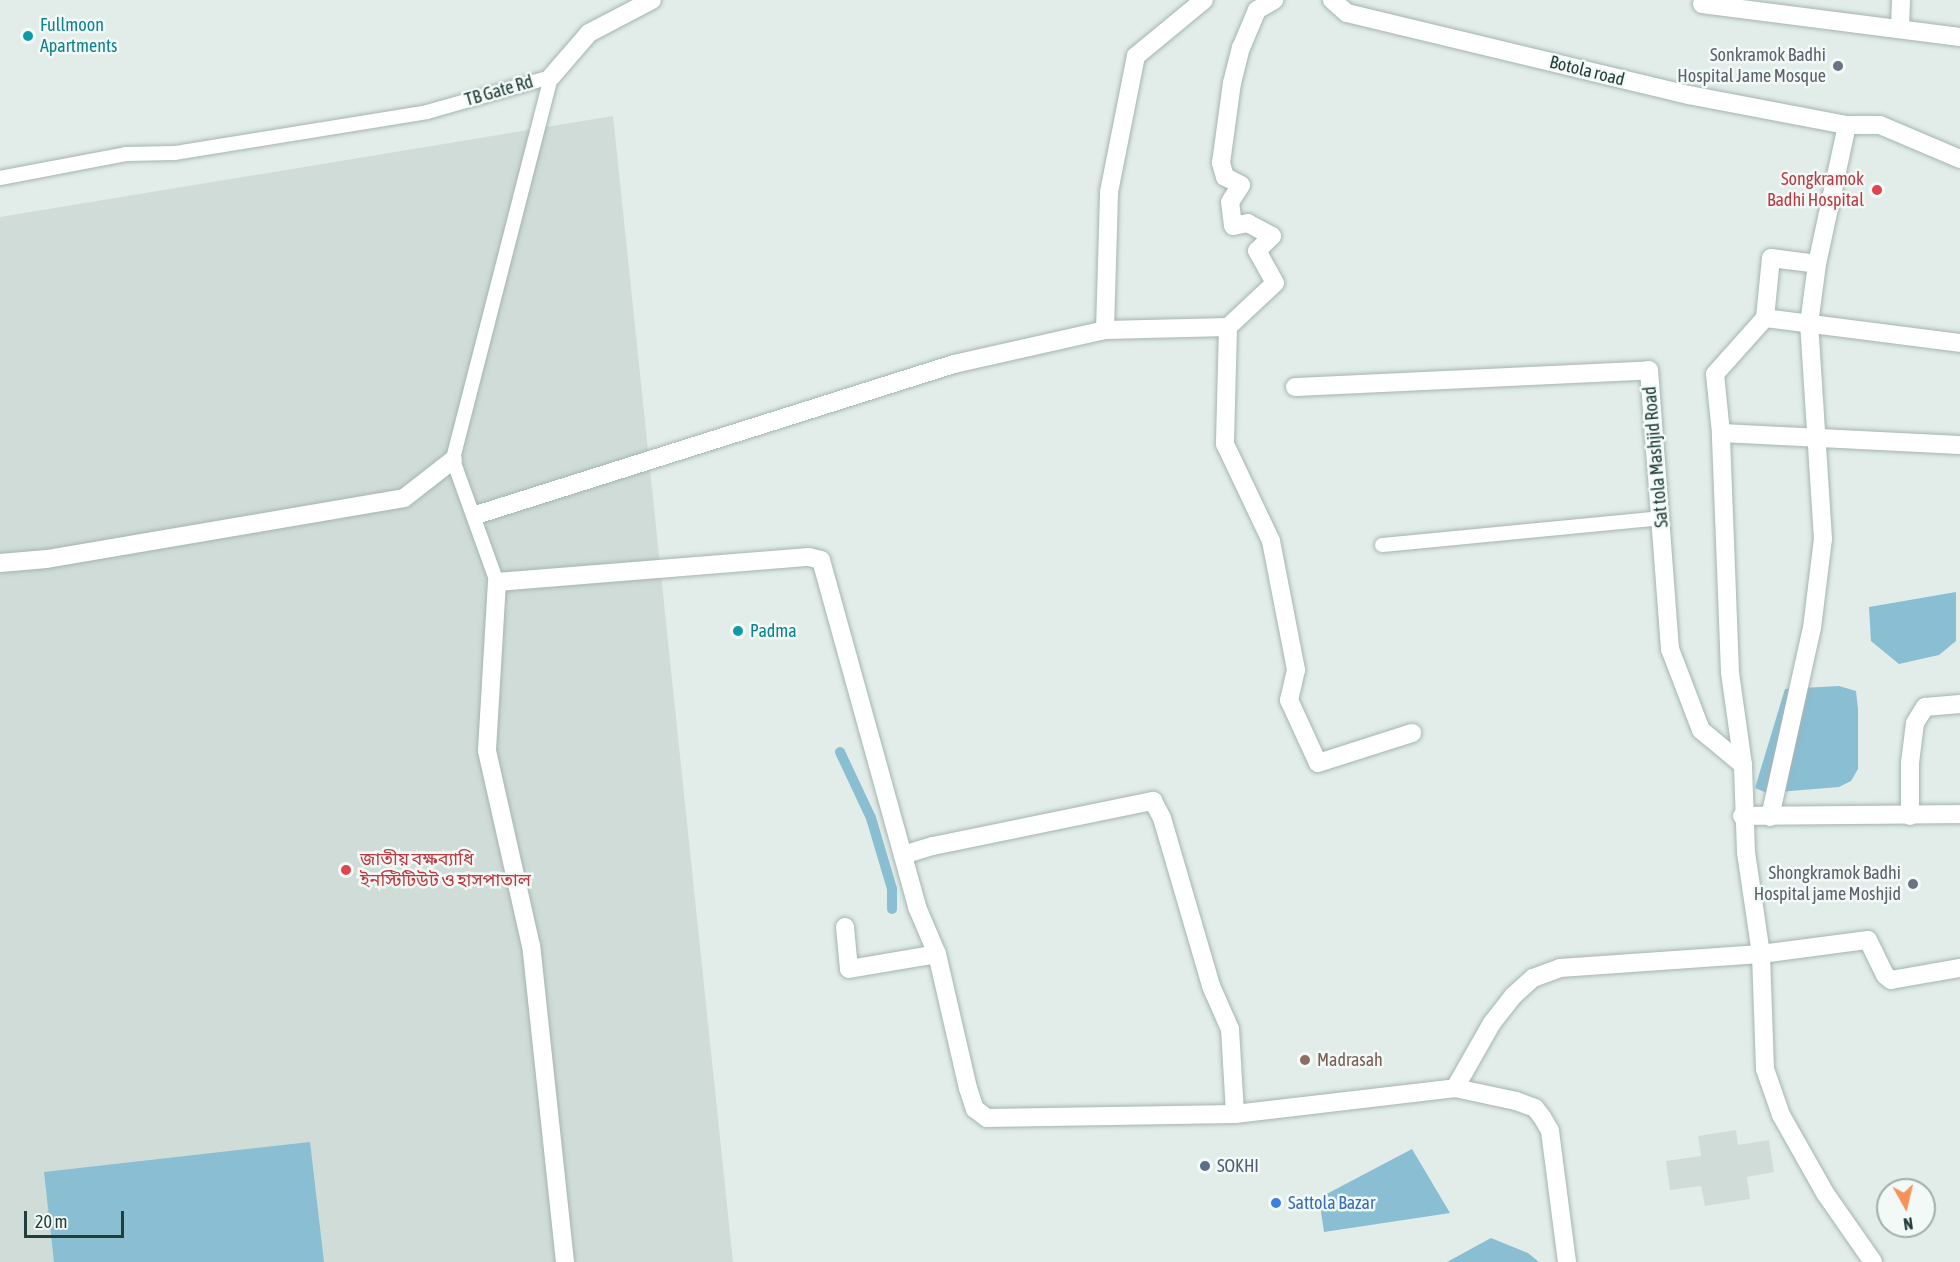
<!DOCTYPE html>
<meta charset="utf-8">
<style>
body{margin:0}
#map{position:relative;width:1960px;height:1262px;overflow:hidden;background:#e2ede9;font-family:"Asap Condensed","Noto Sans Bengali",sans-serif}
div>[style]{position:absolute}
.built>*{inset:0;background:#d0dcd8}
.water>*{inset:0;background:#89bed3}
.stream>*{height:10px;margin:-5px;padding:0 5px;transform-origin:5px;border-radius:5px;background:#89bed3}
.roads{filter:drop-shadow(0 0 2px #a4b5b1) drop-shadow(0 0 2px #a4b5b1)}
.service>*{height:14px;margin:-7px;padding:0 7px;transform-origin:7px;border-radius:7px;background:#fff}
.minor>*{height:18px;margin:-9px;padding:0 9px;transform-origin:9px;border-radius:9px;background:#fff}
.dots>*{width:16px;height:16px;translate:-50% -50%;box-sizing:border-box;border:3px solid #f3f9f6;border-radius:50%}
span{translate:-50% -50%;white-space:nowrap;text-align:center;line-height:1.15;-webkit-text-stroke:5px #f3f9f6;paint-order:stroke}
.culture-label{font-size:18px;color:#0d838f}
.left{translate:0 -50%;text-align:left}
.worship-label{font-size:18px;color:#5b616d}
.right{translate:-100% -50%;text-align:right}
.street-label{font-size:18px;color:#213e3a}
.health-label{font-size:18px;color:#be3a42}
.education-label{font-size:18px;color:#785e54}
.service-label{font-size:18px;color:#4e5e75}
.shop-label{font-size:18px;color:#366cbe}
.north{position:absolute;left:1876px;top:1178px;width:60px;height:60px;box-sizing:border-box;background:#f3f9f6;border:2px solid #9faeab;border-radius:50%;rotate:172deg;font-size:16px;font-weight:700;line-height:24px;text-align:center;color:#213e3a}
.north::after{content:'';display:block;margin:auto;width:21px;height:27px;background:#f59257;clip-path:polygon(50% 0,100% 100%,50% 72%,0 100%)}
.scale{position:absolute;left:24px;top:1211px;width:100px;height:27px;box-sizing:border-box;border:3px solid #213e3a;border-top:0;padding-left:8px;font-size:18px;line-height:21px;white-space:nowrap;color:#213e3a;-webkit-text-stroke:4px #f3f9f6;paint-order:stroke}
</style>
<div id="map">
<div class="built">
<i style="clip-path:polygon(613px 116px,733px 1262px,0 1262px,0 217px)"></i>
<i style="clip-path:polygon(1736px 1130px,1738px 1145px,1769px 1140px,1774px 1172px,1747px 1177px,1750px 1199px,1705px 1206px,1701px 1186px,1670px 1190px,1666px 1161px,1701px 1156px,1698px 1136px)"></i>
</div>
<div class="water">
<i style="clip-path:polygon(1956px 592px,1956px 641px,1939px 655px,1899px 664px,1871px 641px,1869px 607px)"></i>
<i style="clip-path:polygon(1839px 686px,1856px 691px,1858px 709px,1858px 769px,1851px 781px,1839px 787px,1767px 793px,1755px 788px,1785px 689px)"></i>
<i style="clip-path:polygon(310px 1142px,324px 1262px,54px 1262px,44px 1172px)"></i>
<i style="clip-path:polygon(1412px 1149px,1450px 1213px,1324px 1232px,1319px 1198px)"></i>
<i style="clip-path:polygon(1491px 1238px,1528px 1253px,1539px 1262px,1447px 1262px)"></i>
</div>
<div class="stream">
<i style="left:840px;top:752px;width:73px;rotate:64.8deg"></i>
<i style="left:871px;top:818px;width:74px;rotate:73.5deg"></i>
<i style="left:892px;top:889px;width:20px;rotate:90deg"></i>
</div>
<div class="roads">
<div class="service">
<i style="left:0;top:178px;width:128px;rotate:-10.8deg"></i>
<i style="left:126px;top:154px;width:49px;rotate:-1.2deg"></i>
<i style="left:175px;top:153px;width:255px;rotate:-9.2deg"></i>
<i style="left:427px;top:112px;width:129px;rotate:-15.8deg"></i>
<i style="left:551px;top:77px;width:395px;rotate:104.4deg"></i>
<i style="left:453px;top:460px;width:130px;rotate:70.2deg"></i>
<i style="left:1382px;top:545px;width:280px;rotate:-5.5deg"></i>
</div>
<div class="minor">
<i style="left:1332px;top:0;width:20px;rotate:41deg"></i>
<i style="left:1347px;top:13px;width:352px;rotate:13.5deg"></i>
<i style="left:1689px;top:95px;width:161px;rotate:10.8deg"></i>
<i style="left:1702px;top:4px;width:260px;rotate:7.3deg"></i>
<i style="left:1900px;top:28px;width:28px;rotate:-88deg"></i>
<i style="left:551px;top:77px;width:58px;rotate:-49.2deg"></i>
<i style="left:589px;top:33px;width:71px;rotate:-27.6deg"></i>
<i style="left:1765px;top:318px;width:197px;rotate:7.3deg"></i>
<i style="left:1228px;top:327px;width:64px;rotate:-43.1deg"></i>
<i style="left:1275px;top:283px;width:37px;rotate:-119deg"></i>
<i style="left:1257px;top:251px;width:21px;rotate:-45deg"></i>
<i style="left:1272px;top:236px;width:27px;rotate:-152deg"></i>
<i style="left:1248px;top:223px;width:15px;rotate:169deg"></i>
<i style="left:1233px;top:226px;width:24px;rotate:-97deg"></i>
<i style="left:1230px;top:202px;width:20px;rotate:-57deg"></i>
<i style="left:1241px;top:185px;width:18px;rotate:-153deg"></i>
<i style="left:1225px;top:177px;width:15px;rotate:-106deg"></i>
<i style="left:1221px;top:163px;width:81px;rotate:-82.2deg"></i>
<i style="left:1232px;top:83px;width:36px;rotate:-76deg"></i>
<i style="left:1241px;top:48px;width:41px;rotate:-67.2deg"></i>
<i style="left:1257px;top:10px;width:20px;rotate:-30deg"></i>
<i style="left:1105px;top:330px;width:138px;rotate:-88.3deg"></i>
<i style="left:1109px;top:192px;width:139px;rotate:-78.8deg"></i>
<i style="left:1136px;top:56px;width:88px;rotate:-39.5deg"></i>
<i style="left:1295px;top:387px;width:354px;rotate:-2.7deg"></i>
<i style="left:1649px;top:370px;width:280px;rotate:85.7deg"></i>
<i style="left:1670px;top:649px;width:87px;rotate:69.1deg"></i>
<i style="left:1701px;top:730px;width:55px;rotate:39.8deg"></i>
<i style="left:1721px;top:433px;width:239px;rotate:2.9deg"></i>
<i style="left:476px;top:515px;width:501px;rotate:-17.53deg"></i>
<i style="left:954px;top:364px;width:155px;rotate:-12.7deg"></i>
<i style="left:1105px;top:330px;width:123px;rotate:-1.4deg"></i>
<i style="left:1228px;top:327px;width:117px;rotate:91.5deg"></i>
<i style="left:1225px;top:444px;width:107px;rotate:64.6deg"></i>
<i style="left:1271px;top:541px;width:131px;rotate:79deg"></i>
<i style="left:1296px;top:670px;width:31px;rotate:103deg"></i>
<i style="left:1289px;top:700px;width:69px;rotate:65.3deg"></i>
<i style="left:1318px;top:763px;width:99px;rotate:-17.7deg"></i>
<i style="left:0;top:563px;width:47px;rotate:-4.9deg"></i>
<i style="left:47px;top:559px;width:362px;rotate:-9.7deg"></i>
<i style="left:404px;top:498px;width:62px;rotate:-37.8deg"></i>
<i style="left:1742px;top:816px;width:218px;rotate:-0.5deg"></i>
<i style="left:1910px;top:816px;width:53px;rotate:-90deg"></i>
<i style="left:1910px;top:763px;width:40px;rotate:-82.9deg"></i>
<i style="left:1915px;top:723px;width:19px;rotate:-58deg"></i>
<i style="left:1925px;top:707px;width:35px;rotate:-5deg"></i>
<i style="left:1770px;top:817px;width:194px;rotate:-77.5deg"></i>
<i style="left:1812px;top:628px;width:90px;rotate:-83deg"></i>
<i style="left:1823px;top:539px;width:215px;rotate:-93.7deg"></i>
<i style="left:1809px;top:324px;width:61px;rotate:-82.4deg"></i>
<i style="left:903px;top:855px;width:31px;rotate:-17deg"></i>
<i style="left:933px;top:846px;width:225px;rotate:-11.6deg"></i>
<i style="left:1153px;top:801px;width:19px;rotate:62deg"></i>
<i style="left:1162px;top:818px;width:175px;rotate:73.7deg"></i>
<i style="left:1211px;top:986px;width:47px;rotate:66.2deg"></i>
<i style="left:1230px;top:1029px;width:85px;rotate:86.6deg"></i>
<i style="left:845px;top:927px;width:42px;rotate:84.6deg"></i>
<i style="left:849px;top:969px;width:89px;rotate:-9.7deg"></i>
<i style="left:1455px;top:1088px;width:62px;rotate:12deg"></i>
<i style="left:1516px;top:1101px;width:20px;rotate:20deg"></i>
<i style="left:1535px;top:1108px;width:11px;rotate:52deg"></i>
<i style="left:1542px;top:1117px;width:16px;rotate:60deg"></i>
<i style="left:1550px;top:1131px;width:132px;rotate:82.6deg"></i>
<i style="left:565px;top:1262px;width:318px;rotate:-96.1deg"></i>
<i style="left:531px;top:946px;width:201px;rotate:-102.7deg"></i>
<i style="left:487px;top:750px;width:168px;rotate:-86.6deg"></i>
<i style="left:497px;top:582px;width:313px;rotate:-4.6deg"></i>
<i style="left:809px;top:557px;width:12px;rotate:14deg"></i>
<i style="left:821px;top:560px;width:360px;rotate:74.5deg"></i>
<i style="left:917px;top:907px;width:51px;rotate:66.9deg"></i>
<i style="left:937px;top:954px;width:138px;rotate:77deg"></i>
<i style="left:968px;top:1088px;width:22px;rotate:72deg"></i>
<i style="left:975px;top:1109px;width:15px;rotate:37deg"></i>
<i style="left:987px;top:1118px;width:248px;rotate:-0.9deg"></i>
<i style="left:1235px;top:1114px;width:222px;rotate:-6.7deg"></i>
<i style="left:1455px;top:1088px;width:75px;rotate:-60.4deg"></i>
<i style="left:1492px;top:1023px;width:34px;rotate:-52deg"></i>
<i style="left:1513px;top:996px;width:27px;rotate:-42deg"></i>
<i style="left:1533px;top:978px;width:29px;rotate:-20deg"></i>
<i style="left:1560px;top:968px;width:201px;rotate:-4deg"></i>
<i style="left:1761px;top:954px;width:108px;rotate:-7.5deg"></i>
<i style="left:1868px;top:940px;width:39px;rotate:64deg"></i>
<i style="left:1885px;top:975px;width:8px;rotate:40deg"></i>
<i style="left:1891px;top:980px;width:70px;rotate:-9.9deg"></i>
<i style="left:1873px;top:1262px;width:84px;rotate:-124.8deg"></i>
<i style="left:1825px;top:1193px;width:90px;rotate:-119.4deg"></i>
<i style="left:1781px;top:1115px;width:49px;rotate:-109.2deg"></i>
<i style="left:1765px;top:1069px;width:115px;rotate:-92deg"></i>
<i style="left:1761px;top:954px;width:103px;rotate:-98.4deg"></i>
<i style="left:1746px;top:852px;width:87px;rotate:-92deg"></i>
<i style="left:1743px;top:765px;width:94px;rotate:-98deg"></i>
<i style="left:1730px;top:672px;width:239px;rotate:-92.2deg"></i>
<i style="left:1721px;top:433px;width:59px;rotate:-95.8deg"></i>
<i style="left:1715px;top:374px;width:75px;rotate:-48.2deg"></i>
<i style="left:1765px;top:318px;width:60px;rotate:-84.3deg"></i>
<i style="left:1771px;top:258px;width:46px;rotate:7.4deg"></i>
<i style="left:1817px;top:264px;width:142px;rotate:-77.8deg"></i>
<i style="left:1847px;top:125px;width:33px"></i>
<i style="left:1880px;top:125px;width:87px;rotate:23deg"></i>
</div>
</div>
<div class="dots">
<i style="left:28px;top:36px;background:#0f9aa8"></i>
<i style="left:1838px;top:66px;background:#6b7280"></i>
<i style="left:1877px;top:190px;background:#e0444e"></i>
<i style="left:738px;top:631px;background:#0f9aa8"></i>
<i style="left:346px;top:870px;background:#e0444e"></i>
<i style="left:1913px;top:884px;background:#6b7280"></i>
<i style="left:1305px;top:1060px;background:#8d6e63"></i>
<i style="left:1205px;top:1166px;background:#5c6f8a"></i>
<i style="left:1276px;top:1203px;background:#3f7fe0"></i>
</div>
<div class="culture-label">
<span class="left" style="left:40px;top:36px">Fullmoon<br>Apartments</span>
<span class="left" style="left:750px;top:631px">Padma</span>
</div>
<div class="worship-label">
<span class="right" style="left:1826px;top:66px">Sonkramok Badhi<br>Hospital Jame Mosque</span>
<span class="right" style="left:1901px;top:884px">Shongkramok Badhi<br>Hospital jame Moshjid</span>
</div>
<div class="street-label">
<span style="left:1587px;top:71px;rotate:14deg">Botola road</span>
<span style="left:499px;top:91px;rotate:-16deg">TB Gate Rd</span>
<span style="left:1656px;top:457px;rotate:-95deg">Sat tola Mashjid Road</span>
</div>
<div class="health-label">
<span class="right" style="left:1864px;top:190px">Songkramok<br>Badhi Hospital</span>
<span class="left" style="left:360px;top:870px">জাতীয় বক্ষব্যাধি<br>ইনস্টিটিউট ও হাসপাতাল</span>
</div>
<div class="education-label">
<span class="left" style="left:1317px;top:1060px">Madrasah</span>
</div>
<div class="service-label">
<span class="left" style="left:1217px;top:1166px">SOKHI</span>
</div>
<div class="shop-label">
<span class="left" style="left:1288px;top:1203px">Sattola Bazar</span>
</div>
<div class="north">N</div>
<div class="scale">20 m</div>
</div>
